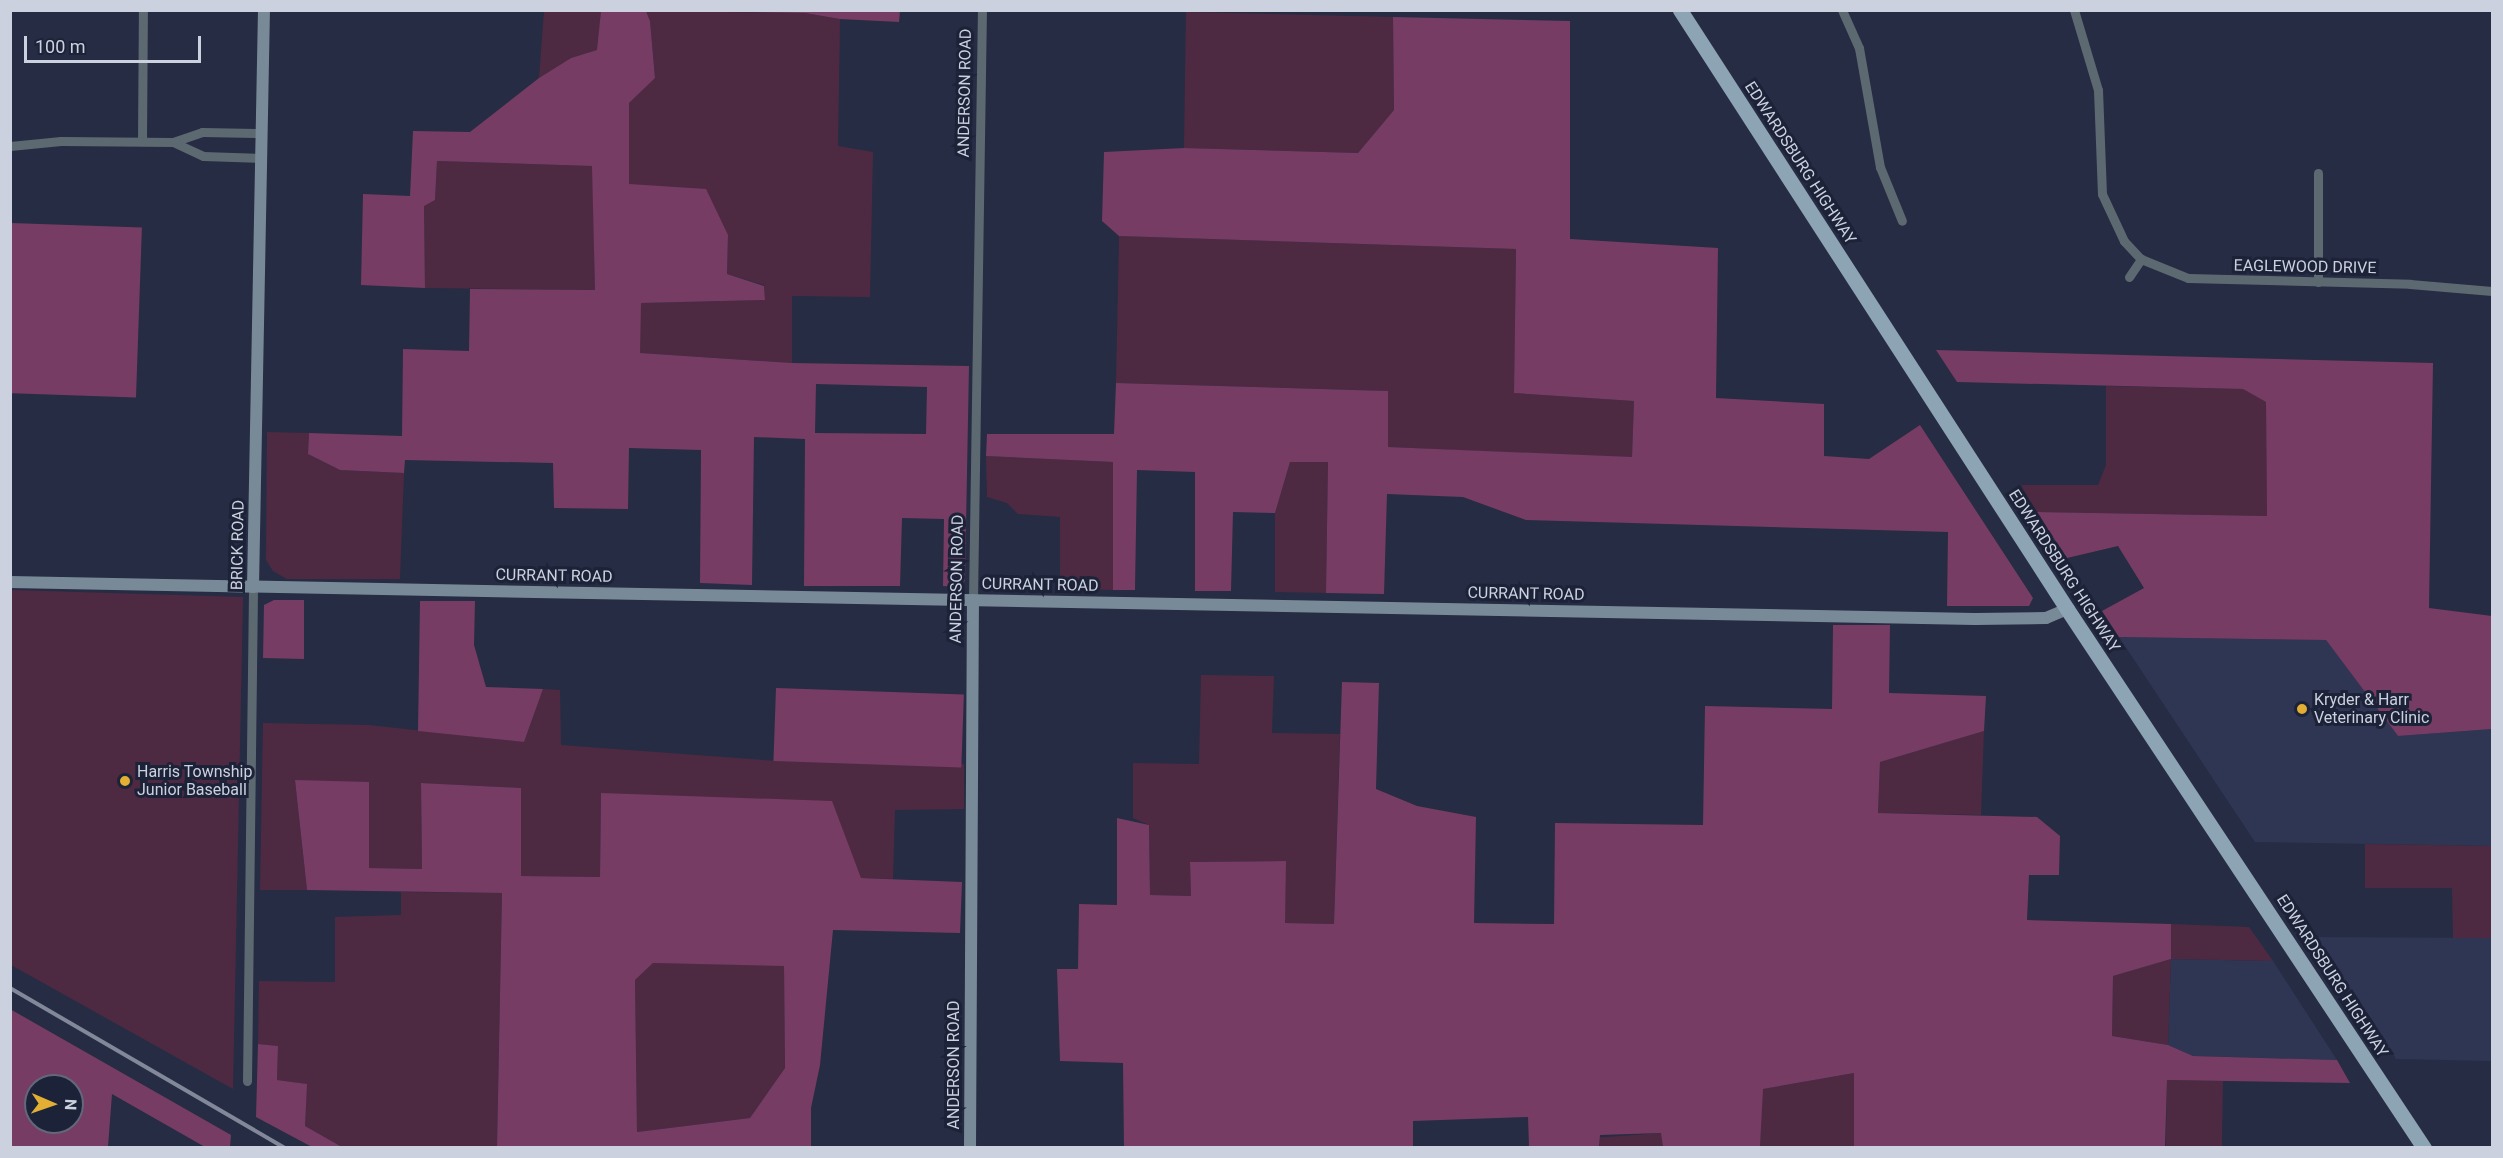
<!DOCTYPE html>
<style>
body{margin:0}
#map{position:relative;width:2503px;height:1158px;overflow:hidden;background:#262c43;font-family:Roboto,sans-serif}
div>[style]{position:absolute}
.built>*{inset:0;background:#2e3653}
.green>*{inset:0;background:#4d2a42;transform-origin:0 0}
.forest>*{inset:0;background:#763c64;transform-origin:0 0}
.street>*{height:9px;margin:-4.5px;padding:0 4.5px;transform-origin:4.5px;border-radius:4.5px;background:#5d6971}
.secondary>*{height:12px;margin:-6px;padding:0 6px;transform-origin:6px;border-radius:6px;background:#788a97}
.primary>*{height:15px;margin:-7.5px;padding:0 7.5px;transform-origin:7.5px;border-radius:7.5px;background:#8ca4b4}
.rail>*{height:4px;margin:-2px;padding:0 2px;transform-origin:2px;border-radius:2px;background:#82889a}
.dots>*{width:16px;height:16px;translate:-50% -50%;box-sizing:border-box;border:3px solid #1c2238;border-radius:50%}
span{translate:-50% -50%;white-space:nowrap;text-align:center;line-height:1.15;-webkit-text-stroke:6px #1c2238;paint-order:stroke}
.street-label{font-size:16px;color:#ccd1df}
.poi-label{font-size:16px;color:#ccd1df}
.left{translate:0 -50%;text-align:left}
.frame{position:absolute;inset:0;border:12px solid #ccd1df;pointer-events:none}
.north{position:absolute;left:24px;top:1074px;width:60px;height:60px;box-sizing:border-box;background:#1c2238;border:2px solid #62687b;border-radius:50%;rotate:92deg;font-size:16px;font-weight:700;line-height:24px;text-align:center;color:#ccd1df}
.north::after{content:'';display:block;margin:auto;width:21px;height:27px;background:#e2ae34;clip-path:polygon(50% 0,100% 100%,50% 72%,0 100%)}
.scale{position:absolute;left:24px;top:36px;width:177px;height:27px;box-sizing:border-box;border:3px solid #ccd1df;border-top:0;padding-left:8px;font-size:18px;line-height:21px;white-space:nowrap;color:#ccd1df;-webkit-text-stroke:4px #1c2238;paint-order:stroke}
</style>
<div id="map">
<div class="built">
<i style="clip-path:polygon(2119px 637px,2326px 640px,2398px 736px,2492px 729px,2492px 846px,2255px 842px)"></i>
<i style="clip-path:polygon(2317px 937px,2492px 938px,2492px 1061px,2396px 1059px)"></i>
<i style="clip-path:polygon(2171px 959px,2273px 961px,2337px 1060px,2193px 1056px,2168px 1045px)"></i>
</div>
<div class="green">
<i style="clip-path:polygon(544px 11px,601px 11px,598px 50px,571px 58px,539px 78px)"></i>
<i style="clip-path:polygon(646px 11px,805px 13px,840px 19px,838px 146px,873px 152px,870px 297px,792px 296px,792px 363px,640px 353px,640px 303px,765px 300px,764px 285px,727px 274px,728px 235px,629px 184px,629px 103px,655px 77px,650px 21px)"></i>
<i style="clip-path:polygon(1186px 12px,1393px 17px,1394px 110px,1358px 153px,1184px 148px)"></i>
<i style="clip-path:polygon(437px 161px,593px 166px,595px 290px,425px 288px,424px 205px,435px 200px)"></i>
<i style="clip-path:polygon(1119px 236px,1516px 249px,1514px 393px,1634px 401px,1632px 458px,1387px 447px,1388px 391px,1116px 383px)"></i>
<i style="clip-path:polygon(2106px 386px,2243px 389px,2266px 402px,2267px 516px,2036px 512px,2021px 485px,2098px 485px,2106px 465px)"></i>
<i style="clip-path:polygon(267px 432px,309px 433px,308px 454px,340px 470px,404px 473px,400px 579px,287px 579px,273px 571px,266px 560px)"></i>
<i style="clip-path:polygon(986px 456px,1113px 462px,1113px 590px,1060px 588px,1060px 517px,1018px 514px,1007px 503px,987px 497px)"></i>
<i style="clip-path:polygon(1290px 462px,1328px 462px,1326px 593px,1275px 592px,1275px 513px)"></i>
<i style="clip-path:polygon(11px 590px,243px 597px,233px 1089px,11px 965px)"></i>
<i style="clip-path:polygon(1201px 675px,1274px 676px,1272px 733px,1340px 734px,1334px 924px,1285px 923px,1285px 861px,1190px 862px,1191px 896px,1150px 895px,1149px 825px,1133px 818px,1133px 763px,1199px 764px)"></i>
<i style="clip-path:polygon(543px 689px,560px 690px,561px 745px,777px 761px,964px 764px,964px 809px,895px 810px,893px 879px,861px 878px,601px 793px,600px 877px,521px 876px,521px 788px,421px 783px,422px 869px,369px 868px,295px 780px,307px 890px,260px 890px,263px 723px,369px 725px,524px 742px)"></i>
<i style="clip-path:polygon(1984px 731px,1981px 815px,1878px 813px,1880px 762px)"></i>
<i style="clip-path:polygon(2365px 844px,2492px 846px,2492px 938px,2453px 938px,2452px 888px,2365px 888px)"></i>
<i style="clip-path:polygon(401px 892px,502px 893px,497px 1147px,342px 1147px,305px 1126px,306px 1084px,277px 1080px,278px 1046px,258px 1044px,259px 981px,335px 982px,335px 917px,401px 915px)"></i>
<i style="clip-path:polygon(2171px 924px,2249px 927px,2273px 961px,2171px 959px,2168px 1045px,2112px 1036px,2113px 976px,2171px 959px)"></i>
<i style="clip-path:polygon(653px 963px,784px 965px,785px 1068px,750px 1118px,637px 1132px,635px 980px)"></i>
<i style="clip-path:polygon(1854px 1073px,1854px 1147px,1760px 1148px,1762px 1089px)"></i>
<i style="left:2167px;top:1080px;width:56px;height:68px;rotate:1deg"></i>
<i style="left:1662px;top:1133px;width:14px;height:63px;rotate:86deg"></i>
</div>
<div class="forest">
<i style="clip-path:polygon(evenodd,601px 11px,646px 11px,650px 21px,655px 78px,629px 103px,629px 184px,706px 189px,728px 235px,727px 274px,764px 286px,765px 300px,641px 303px,640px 353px,792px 363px,969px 366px,965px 581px,957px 587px,943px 586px,944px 519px,902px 518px,900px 586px,804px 586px,805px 439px,754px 437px,752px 585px,700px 583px,701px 450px,629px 448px,628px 509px,554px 508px,553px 463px,405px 460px,404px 473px,340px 470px,308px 454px,309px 433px,402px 436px,403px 349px,469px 351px,470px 289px,595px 290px,592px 166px,437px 161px,435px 200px,424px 206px,425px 288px,361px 285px,363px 194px,410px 196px,413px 131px,470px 132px,539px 78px,571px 58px,597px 50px,601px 11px,816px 384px,927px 387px,926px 434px,815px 433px,816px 384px)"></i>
<i style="clip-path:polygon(695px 11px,695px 10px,900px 11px,899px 22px,840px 19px,805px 13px)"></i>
<i style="clip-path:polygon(1393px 17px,1570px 21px,1570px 239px,1718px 248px,1716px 398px,1824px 404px,1824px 456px,1869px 459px,1920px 425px,2033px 598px,2029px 606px,1947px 606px,1948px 532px,1526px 520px,1463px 497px,1387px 494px,1384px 594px,1326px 593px,1328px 462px,1290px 462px,1275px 513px,1233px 512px,1231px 591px,1195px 591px,1195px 472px,1137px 470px,1135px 590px,1113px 590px,1113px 462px,986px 456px,987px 434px,1114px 434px,1116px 383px,1388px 391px,1388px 447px,1632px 457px,1634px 401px,1514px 393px,1516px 249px,1119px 236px,1102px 221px,1104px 152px,1184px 148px,1358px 153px,1394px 110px)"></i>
<i style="left:11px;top:223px;width:131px;height:170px;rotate:2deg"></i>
<i style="clip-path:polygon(1936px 350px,2433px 363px,2429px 608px,2492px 616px,2492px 729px,2398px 736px,2326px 640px,2119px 637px,2102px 611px,2144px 588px,2118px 546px,2067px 558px,2036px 512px,2267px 516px,2266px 402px,2243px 389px,1957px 382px)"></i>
<i style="clip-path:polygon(274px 600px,304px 600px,304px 659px,263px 658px,264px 605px)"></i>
<i style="clip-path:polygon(420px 601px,475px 601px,474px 645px,486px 687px,543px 689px,524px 742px,418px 731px)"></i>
<i style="clip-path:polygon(1833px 625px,1890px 625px,1889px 693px,1986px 696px,1984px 731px,1880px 762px,1878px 813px,2037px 817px,2060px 836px,2059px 875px,2029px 875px,2027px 920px,2171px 924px,2171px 959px,2113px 976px,2112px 1036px,2168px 1045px,2193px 1056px,2337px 1060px,2350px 1083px,2167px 1080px,2165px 1147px,1854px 1147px,1854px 1073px,1763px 1089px,1760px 1147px,1663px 1147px,1661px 1133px,1600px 1135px,1599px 1147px,1529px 1147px,1528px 1117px,1413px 1121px,1413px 1147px,1124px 1148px,1123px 1063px,1060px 1061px,1057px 969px,1078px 969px,1079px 904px,1117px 905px,1117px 818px,1149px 825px,1150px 895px,1191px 896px,1190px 862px,1286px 861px,1285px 923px,1334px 924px,1342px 682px,1379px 683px,1376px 789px,1417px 806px,1476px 817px,1474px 923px,1554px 924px,1555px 823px,1703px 825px,1705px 706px,1832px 709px)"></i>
<i style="left:776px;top:688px;width:188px;height:73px;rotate:2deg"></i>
<i style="clip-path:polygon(evenodd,295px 780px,369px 782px,369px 868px,422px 869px,421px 783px,521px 788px,521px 876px,600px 877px,601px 793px,832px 801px,861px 878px,962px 882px,960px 933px,833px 930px,820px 1065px,811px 1108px,811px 1147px,497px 1147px,502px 893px,307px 890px,295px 780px,653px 963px,784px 966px,785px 1068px,750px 1118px,637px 1132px,635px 980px,653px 963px)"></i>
<i style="clip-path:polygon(evenodd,10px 1009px,231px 1135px,230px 1147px,205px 1147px,112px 1094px,108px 1147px,11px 1147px,10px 1009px,36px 1086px,72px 1086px,72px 1122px,36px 1122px,36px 1086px)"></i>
<i style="clip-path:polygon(258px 1044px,278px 1046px,277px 1080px,307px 1084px,305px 1126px,342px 1147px,312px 1147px,256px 1117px)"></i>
</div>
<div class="street">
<i style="left:1842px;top:10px;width:42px;rotate:65.9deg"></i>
<i style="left:1859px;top:48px;width:121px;rotate:80deg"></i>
<i style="left:1880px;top:167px;width:58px;rotate:67.8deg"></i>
<i style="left:2074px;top:10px;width:84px;rotate:73.3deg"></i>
<i style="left:2098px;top:90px;width:104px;rotate:87.8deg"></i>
<i style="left:2102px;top:194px;width:52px;rotate:64.9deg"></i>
<i style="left:2124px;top:241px;width:25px;rotate:47deg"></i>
<i style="left:2141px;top:259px;width:51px;rotate:22deg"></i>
<i style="left:2188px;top:278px;width:222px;rotate:1.5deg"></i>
<i style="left:2410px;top:284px;width:82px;rotate:4.9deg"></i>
<i style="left:142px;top:141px;width:131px;rotate:-89.6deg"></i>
<i style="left:173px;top:142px;width:33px;rotate:25deg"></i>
<i style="left:203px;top:156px;width:58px;rotate:2deg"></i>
<i style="left:10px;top:146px;width:51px;rotate:-5.6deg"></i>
<i style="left:61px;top:141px;width:112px;rotate:0.5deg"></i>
<i style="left:173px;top:142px;width:31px;rotate:-19deg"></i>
<i style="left:202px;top:132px;width:60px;rotate:1deg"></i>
<i style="left:2318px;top:173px;width:109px;rotate:90deg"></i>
<i style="left:2129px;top:277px;width:22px;rotate:-56deg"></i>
<i style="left:973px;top:600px;width:590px;rotate:-89.13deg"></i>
<i style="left:247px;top:1081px;width:494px;rotate:-89.3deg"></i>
</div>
<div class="secondary">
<i style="left:10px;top:582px;width:1965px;rotate:1.08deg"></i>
<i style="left:1975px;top:619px;width:71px;rotate:-0.8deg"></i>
<i style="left:2046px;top:618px;width:23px;rotate:-23deg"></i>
<i style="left:253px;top:587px;width:577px;rotate:-88.91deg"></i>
<i style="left:970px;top:1148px;width:548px;rotate:-89.69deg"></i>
</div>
<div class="primary">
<i style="left:1680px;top:10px;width:713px;rotate:57.13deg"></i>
<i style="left:2067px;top:609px;width:647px;rotate:56.48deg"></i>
</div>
<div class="rail">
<i style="left:10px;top:988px;width:318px;rotate:30.2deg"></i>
</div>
<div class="dots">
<i style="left:2302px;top:709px;background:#e2ae34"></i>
<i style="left:125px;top:781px;background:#e2ae34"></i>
</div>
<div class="street-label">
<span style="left:965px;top:93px;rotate:-89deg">ANDERSON ROAD</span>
<span style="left:1800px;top:163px;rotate:57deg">EDWARDSBURG HIGHWAY</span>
<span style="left:2305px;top:267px;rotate:1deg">EAGLEWOOD DRIVE</span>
<span style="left:238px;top:545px;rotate:-89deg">BRICK ROAD</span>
<span style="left:2064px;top:571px;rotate:57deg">EDWARDSBURG HIGHWAY</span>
<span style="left:554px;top:576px;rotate:1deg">CURRANT ROAD</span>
<span style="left:957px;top:579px;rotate:-89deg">ANDERSON ROAD</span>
<span style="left:1040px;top:585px;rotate:1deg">CURRANT ROAD</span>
<span style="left:1526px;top:594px;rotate:1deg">CURRANT ROAD</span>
<span style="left:2332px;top:976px;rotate:57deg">EDWARDSBURG HIGHWAY</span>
<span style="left:954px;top:1065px;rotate:-90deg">ANDERSON ROAD</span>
</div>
<div class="poi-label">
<span class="left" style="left:2314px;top:709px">Kryder &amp; Harr<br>Veterinary Clinic</span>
<span class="left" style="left:137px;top:781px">Harris Township<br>Junior Baseball</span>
</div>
<div class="frame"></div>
<div class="north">N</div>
<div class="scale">100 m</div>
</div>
